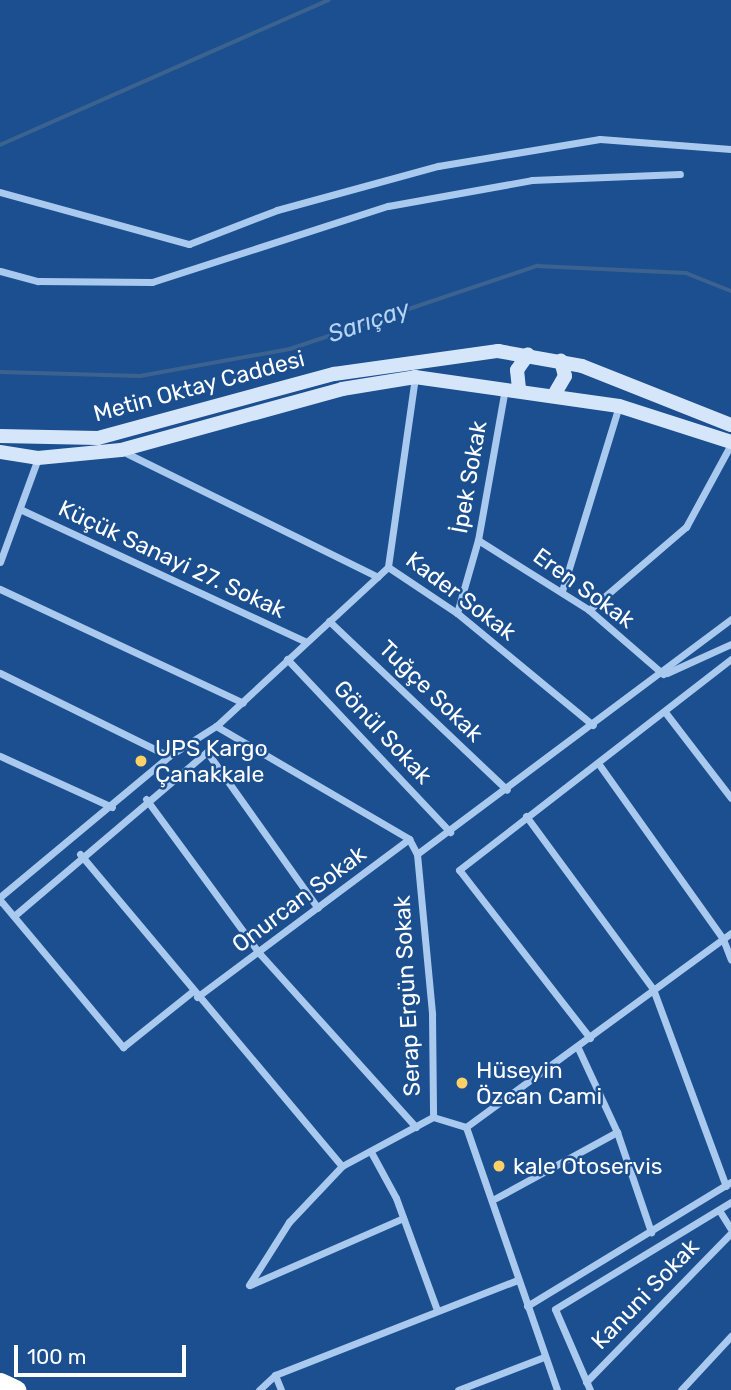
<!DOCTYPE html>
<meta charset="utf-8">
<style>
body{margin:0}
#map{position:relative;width:731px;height:1390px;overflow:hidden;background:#1b4f8f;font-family:Rubik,sans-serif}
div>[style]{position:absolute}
.stream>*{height:3.5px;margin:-1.75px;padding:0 1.75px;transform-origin:1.75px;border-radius:1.75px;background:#3c6290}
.street>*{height:7px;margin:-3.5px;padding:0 3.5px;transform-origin:3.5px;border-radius:3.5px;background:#a9c9ee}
.secondary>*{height:14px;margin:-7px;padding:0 7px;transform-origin:7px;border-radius:7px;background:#d6e6fa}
.highway>*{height:21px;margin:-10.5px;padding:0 10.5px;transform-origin:10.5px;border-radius:10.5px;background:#fff}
.dots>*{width:19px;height:19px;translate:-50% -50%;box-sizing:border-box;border:4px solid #1b4f8f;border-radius:50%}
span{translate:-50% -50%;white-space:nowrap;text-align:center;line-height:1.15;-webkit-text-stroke:5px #1b4f8f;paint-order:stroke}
.street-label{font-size:23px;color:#fff}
.poi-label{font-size:23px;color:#fff}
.left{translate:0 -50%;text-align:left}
.water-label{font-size:24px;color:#b5d3f5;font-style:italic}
.scale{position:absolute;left:14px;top:1345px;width:172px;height:32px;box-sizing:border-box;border:4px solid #fff;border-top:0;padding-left:9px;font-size:21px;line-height:24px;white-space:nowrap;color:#fff;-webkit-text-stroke:5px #1b4f8f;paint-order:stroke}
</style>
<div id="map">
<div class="stream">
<i style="left:0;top:145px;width:359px;rotate:-23.8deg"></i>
<i style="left:0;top:372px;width:140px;rotate:1.6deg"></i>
<i style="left:140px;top:376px;width:152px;rotate:-10.2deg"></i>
<i style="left:290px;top:349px;width:261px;rotate:-18.6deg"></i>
<i style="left:537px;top:266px;width:149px;rotate:2.7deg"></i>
<i style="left:686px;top:273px;width:48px;rotate:21.8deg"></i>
</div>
<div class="street">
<i style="left:0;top:192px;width:196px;rotate:15.4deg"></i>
<i style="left:189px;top:244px;width:94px;rotate:-21.1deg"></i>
<i style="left:277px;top:210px;width:167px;rotate:-15.3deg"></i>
<i style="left:438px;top:166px;width:164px;rotate:-9.5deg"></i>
<i style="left:600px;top:139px;width:131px;rotate:4.4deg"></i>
<i style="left:0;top:271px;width:39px;rotate:15deg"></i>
<i style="left:38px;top:281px;width:114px;rotate:0.5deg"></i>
<i style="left:152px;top:282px;width:248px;rotate:-17.9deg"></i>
<i style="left:388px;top:206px;width:146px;rotate:-10.2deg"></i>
<i style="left:532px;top:180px;width:148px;rotate:-2.3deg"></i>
<i style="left:415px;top:377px;width:192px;rotate:98.1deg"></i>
<i style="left:388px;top:567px;width:83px;rotate:33.7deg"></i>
<i style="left:457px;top:613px;width:176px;rotate:39.5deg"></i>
<i style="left:122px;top:451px;width:285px;rotate:26.2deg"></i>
<i style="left:22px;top:510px;width:313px;rotate:24.9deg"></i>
<i style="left:478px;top:540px;width:131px;rotate:32.2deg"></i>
<i style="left:589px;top:610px;width:98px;rotate:40.9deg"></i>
<i style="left:0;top:562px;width:111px;rotate:-69.9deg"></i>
<i style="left:388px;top:567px;width:234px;rotate:137.2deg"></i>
<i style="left:216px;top:726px;width:224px;rotate:30.3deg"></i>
<i style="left:0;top:589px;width:268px;rotate:25.1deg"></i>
<i style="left:562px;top:591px;width:194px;rotate:-72.9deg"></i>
<i style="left:589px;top:610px;width:128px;rotate:-40.6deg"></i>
<i style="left:686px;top:527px;width:94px;rotate:-61.5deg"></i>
<i style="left:457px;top:613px;width:76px;rotate:-74deg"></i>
<i style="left:478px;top:540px;width:154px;rotate:-79.9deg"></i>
<i style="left:329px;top:621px;width:245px;rotate:43.5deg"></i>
<i style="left:287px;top:659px;width:238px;rotate:46.7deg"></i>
<i style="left:0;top:673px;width:188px;rotate:26.2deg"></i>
<i style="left:667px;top:673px;width:70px;rotate:-24.4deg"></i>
<i style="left:665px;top:712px;width:108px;rotate:52.5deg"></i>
<i style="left:0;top:756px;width:123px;rotate:24.5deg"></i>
<i style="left:598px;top:763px;width:216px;rotate:54.6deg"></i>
<i style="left:723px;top:939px;width:22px;rotate:69deg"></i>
<i style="left:146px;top:799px;width:192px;rotate:53.7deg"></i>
<i style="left:260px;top:954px;width:233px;rotate:48deg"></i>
<i style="left:526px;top:816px;width:215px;rotate:53.7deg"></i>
<i style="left:653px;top:989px;width:210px;rotate:69.7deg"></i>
<i style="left:80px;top:854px;width:407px;rotate:50deg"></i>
<i style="left:417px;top:854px;width:392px;rotate:-36.8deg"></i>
<i style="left:0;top:897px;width:220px;rotate:-39.8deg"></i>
<i style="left:169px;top:756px;width:56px;rotate:-32.6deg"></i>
<i style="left:0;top:900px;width:192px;rotate:50.1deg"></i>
<i style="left:123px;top:1047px;width:90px;rotate:-38.7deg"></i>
<i style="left:14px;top:916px;width:253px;rotate:-40.4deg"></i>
<i style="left:207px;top:752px;width:191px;rotate:54.6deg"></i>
<i style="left:197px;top:997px;width:264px;rotate:-36.7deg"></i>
<i style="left:409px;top:839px;width:17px;rotate:62deg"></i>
<i style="left:417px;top:854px;width:161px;rotate:84.6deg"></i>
<i style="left:432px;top:1014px;width:103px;rotate:89.4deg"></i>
<i style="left:433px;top:1117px;width:34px;rotate:17deg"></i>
<i style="left:466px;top:1127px;width:278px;rotate:70.9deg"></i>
<i style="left:590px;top:1038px;width:213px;rotate:-127.9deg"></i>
<i style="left:459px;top:870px;width:344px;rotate:-37.8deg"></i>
<i style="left:578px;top:1048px;width:93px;rotate:65.1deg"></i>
<i style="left:617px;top:1132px;width:106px;rotate:71.2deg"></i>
<i style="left:466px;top:1127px;width:328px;rotate:-36.2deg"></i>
<i style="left:371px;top:1152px;width:52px;rotate:61.5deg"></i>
<i style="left:396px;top:1198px;width:119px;rotate:69.9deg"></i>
<i style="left:496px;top:1198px;width:138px;rotate:-28.6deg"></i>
<i style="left:719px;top:1210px;width:22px;rotate:58deg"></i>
<i style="left:249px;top:1285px;width:75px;rotate:-57.6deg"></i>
<i style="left:289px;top:1222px;width:77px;rotate:-46.6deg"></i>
<i style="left:342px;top:1166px;width:103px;rotate:-28.3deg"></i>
<i style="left:250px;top:1285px;width:167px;rotate:-23.6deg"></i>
<i style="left:527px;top:1306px;width:239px;rotate:-31.3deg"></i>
<i style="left:275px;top:1375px;width:16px;rotate:68deg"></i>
<i style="left:586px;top:1382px;width:208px;rotate:-45.8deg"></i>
<i style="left:259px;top:1390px;width:22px;rotate:-43deg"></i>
<i style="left:275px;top:1375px;width:260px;rotate:-21.4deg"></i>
<i style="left:458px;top:1390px;width:92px;rotate:-21deg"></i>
<i style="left:590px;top:1390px;width:88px;rotate:-113.4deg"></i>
<i style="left:555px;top:1309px;width:206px;rotate:-31.3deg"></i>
<i style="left:681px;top:1390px;width:74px;rotate:-47.2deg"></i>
</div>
<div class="secondary">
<i style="left:519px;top:389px;width:19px;rotate:-96deg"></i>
<i style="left:517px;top:370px;width:19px;rotate:-55deg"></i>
<i style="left:554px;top:395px;width:22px;rotate:-60deg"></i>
<i style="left:565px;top:376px;width:16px;rotate:-105deg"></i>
<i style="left:0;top:436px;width:98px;rotate:1.2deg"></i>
<i style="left:98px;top:438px;width:245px;rotate:-15.2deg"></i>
<i style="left:334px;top:374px;width:166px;rotate:-8deg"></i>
<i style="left:498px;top:351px;width:85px;rotate:10.1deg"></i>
<i style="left:582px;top:366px;width:160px;rotate:21.6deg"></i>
<i style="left:0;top:452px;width:38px;rotate:9deg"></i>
<i style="left:38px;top:458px;width:83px;rotate:-5.5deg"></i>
<i style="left:121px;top:450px;width:229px;rotate:-15.4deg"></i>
<i style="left:342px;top:389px;width:74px;rotate:-9.3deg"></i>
<i style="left:415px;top:377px;width:206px;rotate:8.1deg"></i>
<i style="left:619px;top:406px;width:118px;rotate:17.8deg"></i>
</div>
<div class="highway">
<i style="left:0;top:1383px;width:17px;rotate:25deg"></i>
</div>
<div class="dots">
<i style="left:141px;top:761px;background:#ffd166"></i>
<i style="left:462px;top:1083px;background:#ffd166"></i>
<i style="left:499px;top:1166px;background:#ffd166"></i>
</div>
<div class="street-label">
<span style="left:199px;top:386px;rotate:-15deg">Metin Oktay Caddesi</span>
<span style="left:469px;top:477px;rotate:-80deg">İpek Sokak</span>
<span style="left:172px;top:559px;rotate:25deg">Küçük Sanayi 27. Sokak</span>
<span style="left:584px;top:588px;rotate:36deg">Eren Sokak</span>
<span style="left:461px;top:596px;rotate:37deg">Kader Sokak</span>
<span style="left:431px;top:691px;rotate:44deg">Tuğçe Sokak</span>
<span style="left:383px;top:732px;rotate:47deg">Gönül Sokak</span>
<span style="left:299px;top:899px;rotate:-37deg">Onurcan Sokak</span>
<span style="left:407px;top:996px;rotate:-93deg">Serap Ergün Sokak</span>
<span style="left:645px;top:1294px;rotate:-46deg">Kanuni Sokak</span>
</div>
<div class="poi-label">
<span class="left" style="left:155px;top:761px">UPS Kargo<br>Çanakkale</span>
<span class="left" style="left:476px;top:1083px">Hüseyin<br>Özcan Cami</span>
<span class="left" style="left:513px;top:1166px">kale Otoservis</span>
</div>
<div class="water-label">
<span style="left:369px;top:322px;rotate:-19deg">Sarıçay</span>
</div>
<div class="scale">100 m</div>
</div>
